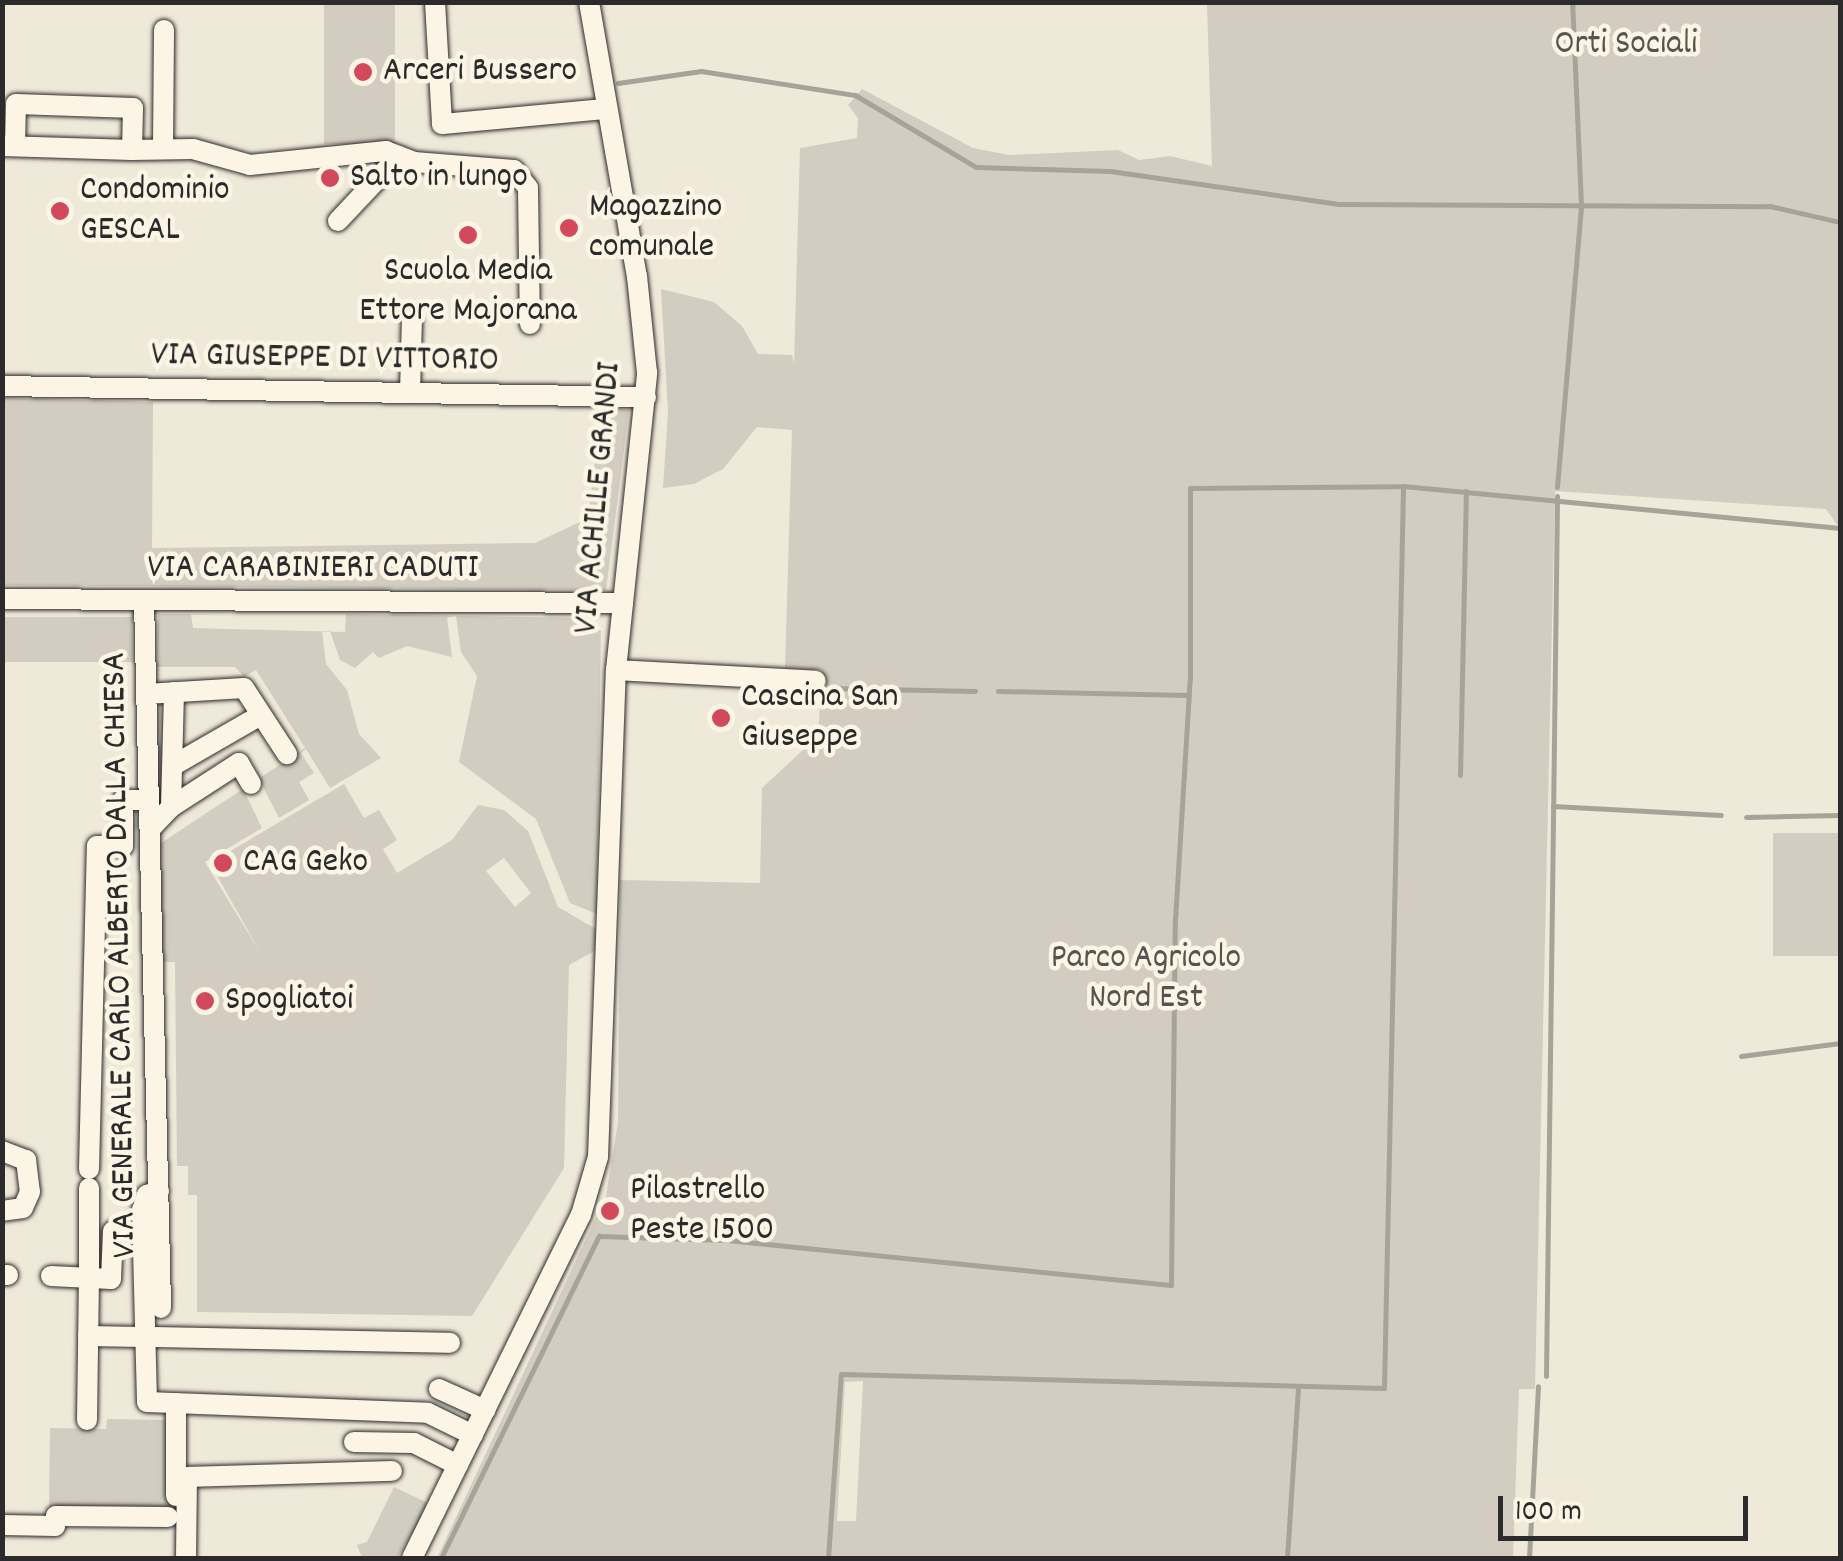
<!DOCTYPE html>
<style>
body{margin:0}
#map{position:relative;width:1843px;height:1561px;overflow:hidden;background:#efe9da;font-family:Dekko,sans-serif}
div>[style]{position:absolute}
.green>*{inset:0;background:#d2cdc0;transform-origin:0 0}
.stream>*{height:5px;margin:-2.5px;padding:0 2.5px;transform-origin:2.5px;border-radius:2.5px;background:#a6a399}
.roads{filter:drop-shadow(0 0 2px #2b2b2b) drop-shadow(0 0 2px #2b2b2b)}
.minor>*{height:20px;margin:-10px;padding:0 10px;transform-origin:10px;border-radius:10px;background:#fcf5e5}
.dots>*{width:28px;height:28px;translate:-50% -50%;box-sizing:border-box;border:5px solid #fcf5e5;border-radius:50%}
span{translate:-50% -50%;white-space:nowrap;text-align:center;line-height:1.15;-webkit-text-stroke:9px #fcf5e5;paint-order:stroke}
.park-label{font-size:35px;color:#555450}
.poi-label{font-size:35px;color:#2b2b2b}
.left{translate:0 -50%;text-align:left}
.street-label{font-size:35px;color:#2b2b2b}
.frame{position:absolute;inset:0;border:5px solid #2b2b2b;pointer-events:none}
.scale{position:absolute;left:1498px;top:1496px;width:250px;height:45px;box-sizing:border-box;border:5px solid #2b2b2b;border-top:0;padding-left:12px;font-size:30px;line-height:35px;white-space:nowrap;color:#2b2b2b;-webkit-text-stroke:8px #fcf5e5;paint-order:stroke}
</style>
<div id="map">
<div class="green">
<i style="left:324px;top:3px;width:71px;height:141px"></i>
<i style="clip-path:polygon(evenodd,1207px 3px,1840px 3px,1840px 529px,1826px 509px,1555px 491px,1535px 1389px,1519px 1389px,1513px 1558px,437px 1558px,606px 1196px,618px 1122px,620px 880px,760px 883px,762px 788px,818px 736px,822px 670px,785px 668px,792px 430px,757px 427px,723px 469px,694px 484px,663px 488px,668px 412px,661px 289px,714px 302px,742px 326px,758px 354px,792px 355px,794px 364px,800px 148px,857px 138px,858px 118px,848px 105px,862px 89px,973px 148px,1009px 155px,1118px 150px,1139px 160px,1170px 156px,1212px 166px,1207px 3px,863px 1381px,856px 1521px,837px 1521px,845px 1382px,863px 1381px)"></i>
<i style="clip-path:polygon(3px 398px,153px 402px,152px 548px,535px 543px,582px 521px,589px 511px,601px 408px,629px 410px,606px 590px,3px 585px)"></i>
<i style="clip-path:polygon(evenodd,158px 614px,191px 614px,193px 628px,345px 632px,346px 614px,585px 618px,601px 628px,596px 950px,569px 965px,564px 1168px,472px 1316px,197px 1312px,197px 1195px,188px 1195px,188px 1166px,177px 1166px,175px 962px,155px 962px,155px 847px,305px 748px,256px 670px,244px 677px,235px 667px,157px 667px,158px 614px,456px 616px,461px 652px,477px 676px,459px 762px,536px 819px,570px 903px,597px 914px,596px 929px,558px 907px,528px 831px,504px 810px,478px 805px,452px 840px,397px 873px,383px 849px,397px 840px,379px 810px,364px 818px,344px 784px,210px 863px,261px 954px,205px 862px,262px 828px,243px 789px,259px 779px,279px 818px,309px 800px,299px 782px,314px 773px,301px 753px,306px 749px,330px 788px,381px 758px,359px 734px,347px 690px,326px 664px,322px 631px,330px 631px,340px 660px,355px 668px,373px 652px,379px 658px,407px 646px,452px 657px,447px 617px,456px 616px,158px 614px,504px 858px,531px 893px,515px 907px,486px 871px,504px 858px)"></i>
<i style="left:2px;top:617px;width:130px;height:45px"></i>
<i style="left:1840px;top:833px;width:123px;height:67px;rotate:90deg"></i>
<i style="clip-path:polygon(107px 1419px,170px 1420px,169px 1510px,49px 1507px,50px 1428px,106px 1429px)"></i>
<i style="clip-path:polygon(394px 1487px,430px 1504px,397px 1558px,362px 1558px,357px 1545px,367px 1542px)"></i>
</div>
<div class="stream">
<i style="left:618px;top:83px;width:84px;rotate:-8.2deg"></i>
<i style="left:701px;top:71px;width:156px;rotate:8.9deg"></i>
<i style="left:855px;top:95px;width:141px;rotate:30.8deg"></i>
<i style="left:976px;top:167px;width:134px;rotate:1.7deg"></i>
<i style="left:1110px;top:171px;width:231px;rotate:8.2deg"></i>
<i style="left:1339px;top:204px;width:431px;rotate:0.3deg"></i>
<i style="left:1770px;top:206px;width:72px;rotate:12.9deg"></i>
<i style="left:1557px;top:487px;width:283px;rotate:-85.1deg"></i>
<i style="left:1581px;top:205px;width:203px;rotate:-92.5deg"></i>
<i style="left:830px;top:688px;width:145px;rotate:1.2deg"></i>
<i style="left:998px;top:691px;width:188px;rotate:1.2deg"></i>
<i style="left:1460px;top:775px;width:284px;rotate:-88.8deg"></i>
<i style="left:1553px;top:806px;width:168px;rotate:3.1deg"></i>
<i style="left:1746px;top:817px;width:94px;rotate:-1.2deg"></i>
<i style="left:1741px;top:1056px;width:100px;rotate:-7.5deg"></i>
<i style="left:1546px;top:1376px;width:880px;rotate:-89.28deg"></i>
<i style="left:441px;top:1558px;width:359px;rotate:-63.9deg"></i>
<i style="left:599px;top:1236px;width:128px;rotate:1.8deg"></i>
<i style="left:727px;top:1240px;width:446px;rotate:5.8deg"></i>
<i style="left:1171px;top:1285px;width:365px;rotate:-89.4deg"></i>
<i style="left:1175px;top:920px;width:242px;rotate:-86.5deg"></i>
<i style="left:1190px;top:678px;width:190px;rotate:-90deg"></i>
<i style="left:1190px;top:488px;width:213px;rotate:-0.5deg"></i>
<i style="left:1403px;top:486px;width:439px;rotate:5.5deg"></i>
<i style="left:828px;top:1558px;width:184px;rotate:-86deg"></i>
<i style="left:841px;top:1374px;width:543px;rotate:1.48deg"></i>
<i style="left:1384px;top:1388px;width:902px;rotate:-88.79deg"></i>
<i style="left:1287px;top:1558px;width:171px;rotate:-86.3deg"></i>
<i style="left:1529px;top:1558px;width:172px;rotate:-87deg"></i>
</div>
<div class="roads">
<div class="minor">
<i style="left:435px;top:2px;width:122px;rotate:86.7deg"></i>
<i style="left:442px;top:124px;width:164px;rotate:-5.3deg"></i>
<i style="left:2px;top:146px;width:130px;rotate:1.8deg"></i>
<i style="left:132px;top:150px;width:42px;rotate:-88.6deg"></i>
<i style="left:133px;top:108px;width:117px;rotate:-178deg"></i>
<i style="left:16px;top:104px;width:42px;rotate:91.4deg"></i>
<i style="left:163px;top:147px;width:117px;rotate:-89.5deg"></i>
<i style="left:132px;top:150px;width:61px;rotate:-0.9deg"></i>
<i style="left:193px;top:149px;width:59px;rotate:15.7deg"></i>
<i style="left:250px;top:165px;width:137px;rotate:-5.9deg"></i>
<i style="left:386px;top:151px;width:30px;rotate:21deg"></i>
<i style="left:414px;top:162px;width:100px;rotate:4.6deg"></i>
<i style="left:514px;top:170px;width:23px;rotate:52deg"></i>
<i style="left:528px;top:188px;width:136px;rotate:89.2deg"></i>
<i style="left:338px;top:221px;width:89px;rotate:-46.8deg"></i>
<i style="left:2px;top:386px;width:644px;rotate:0.98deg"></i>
<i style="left:410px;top:393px;width:75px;rotate:-88.5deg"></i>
<i style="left:2px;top:599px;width:621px;rotate:0.37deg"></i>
<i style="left:144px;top:600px;width:708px;rotate:88.62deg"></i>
<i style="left:616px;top:670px;width:200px;rotate:3.1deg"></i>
<i style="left:146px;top:694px;width:98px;rotate:-3.5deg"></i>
<i style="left:244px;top:688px;width:79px;rotate:56.9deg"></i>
<i style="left:174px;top:765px;width:100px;rotate:-29.9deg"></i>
<i style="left:171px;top:807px;width:81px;rotate:-32.9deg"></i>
<i style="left:239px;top:763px;width:24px;rotate:60deg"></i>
<i style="left:150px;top:829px;width:30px;rotate:-46deg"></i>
<i style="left:171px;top:807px;width:115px;rotate:-88.5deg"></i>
<i style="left:2px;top:1151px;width:26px;rotate:21deg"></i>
<i style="left:26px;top:1160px;width:32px;rotate:83deg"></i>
<i style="left:30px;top:1192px;width:17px;rotate:114deg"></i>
<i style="left:23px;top:1208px;width:21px;rotate:172deg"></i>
<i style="left:89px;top:1169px;width:323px;rotate:-88.6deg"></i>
<i style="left:97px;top:846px;width:26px"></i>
<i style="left:123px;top:846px;width:46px;rotate:-90deg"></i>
<i style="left:123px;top:800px;width:16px"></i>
<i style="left:159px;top:1191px;width:13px;rotate:162deg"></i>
<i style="left:147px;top:1195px;width:16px;rotate:108deg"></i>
<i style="left:142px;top:1210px;width:192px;rotate:88.5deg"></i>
<i style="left:147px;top:1402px;width:281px;rotate:2.2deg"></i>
<i style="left:428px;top:1413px;width:50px;rotate:26.1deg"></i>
<i style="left:89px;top:1268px;width:80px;rotate:-90deg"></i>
<i style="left:2px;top:1275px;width:6px"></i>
<i style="left:51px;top:1276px;width:60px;rotate:2.9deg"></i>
<i style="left:111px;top:1279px;width:48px;rotate:-87.6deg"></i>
<i style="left:88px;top:1336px;width:53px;rotate:1.1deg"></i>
<i style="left:151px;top:1337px;width:299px;rotate:1.1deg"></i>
<i style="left:439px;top:1389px;width:51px;rotate:24.5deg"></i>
<i style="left:176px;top:1403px;width:93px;rotate:90deg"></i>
<i style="left:87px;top:1420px;width:142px;rotate:-89.2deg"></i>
<i style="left:354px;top:1442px;width:60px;rotate:1deg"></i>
<i style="left:414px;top:1443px;width:49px;rotate:26.6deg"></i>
<i style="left:2px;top:1525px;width:53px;rotate:1.1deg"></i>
<i style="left:55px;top:1526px;width:10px;rotate:-84deg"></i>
<i style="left:56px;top:1516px;width:112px;rotate:0.5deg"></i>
<i style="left:186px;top:1558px;width:81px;rotate:-89.3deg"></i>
<i style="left:187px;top:1477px;width:205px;rotate:-1.7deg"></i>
<i style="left:412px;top:1558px;width:382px;rotate:-63.8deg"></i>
<i style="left:581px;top:1215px;width:60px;rotate:-73.7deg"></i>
<i style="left:598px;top:1157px;width:487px;rotate:-87.9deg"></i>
<i style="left:616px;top:670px;width:299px;rotate:-84deg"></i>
<i style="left:647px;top:373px;width:97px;rotate:-95.9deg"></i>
<i style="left:637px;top:277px;width:279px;rotate:-99.9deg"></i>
</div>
</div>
<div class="dots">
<i style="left:363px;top:72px;background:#d1495b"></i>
<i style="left:330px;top:178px;background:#d1495b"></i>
<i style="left:60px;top:211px;background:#d1495b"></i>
<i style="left:569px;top:228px;background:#d1495b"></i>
<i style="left:468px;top:235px;background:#d1495b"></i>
<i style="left:721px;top:718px;background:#d1495b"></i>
<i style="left:223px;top:863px;background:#d1495b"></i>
<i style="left:205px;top:1001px;background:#d1495b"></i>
<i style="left:610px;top:1211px;background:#d1495b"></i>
</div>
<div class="park-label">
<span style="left:1626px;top:45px">Orti Sociali</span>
<span style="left:1146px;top:979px">Parco Agricolo<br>Nord Est</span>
</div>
<div class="poi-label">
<span class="left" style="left:383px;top:72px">Arceri Bussero</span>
<span class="left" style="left:350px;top:178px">Salto in lungo</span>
<span class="left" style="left:80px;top:211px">Condominio<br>GESCAL</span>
<span class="left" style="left:589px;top:228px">Magazzino<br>comunale</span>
<span style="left:468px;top:292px">Scuola Media<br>Ettore Majorana</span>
<span class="left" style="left:741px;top:718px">Cascina San<br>Giuseppe</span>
<span class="left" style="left:243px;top:863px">CAG Geko</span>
<span class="left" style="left:225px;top:1001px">Spogliatoi</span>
<span class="left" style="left:630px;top:1211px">Pilastrello<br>Peste 1500</span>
</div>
<div class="street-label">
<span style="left:325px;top:359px;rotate:1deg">VIA GIUSEPPE DI VITTORIO</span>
<span style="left:599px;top:498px;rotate:-85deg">VIA ACHILLE GRANDI</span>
<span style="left:313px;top:569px">VIA CARABINIERI CADUTI</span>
<span style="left:121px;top:955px;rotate:-91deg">VIA GENERALE CARLO ALBERTO DALLA CHIESA</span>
</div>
<div class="frame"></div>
<div class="scale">100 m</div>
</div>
